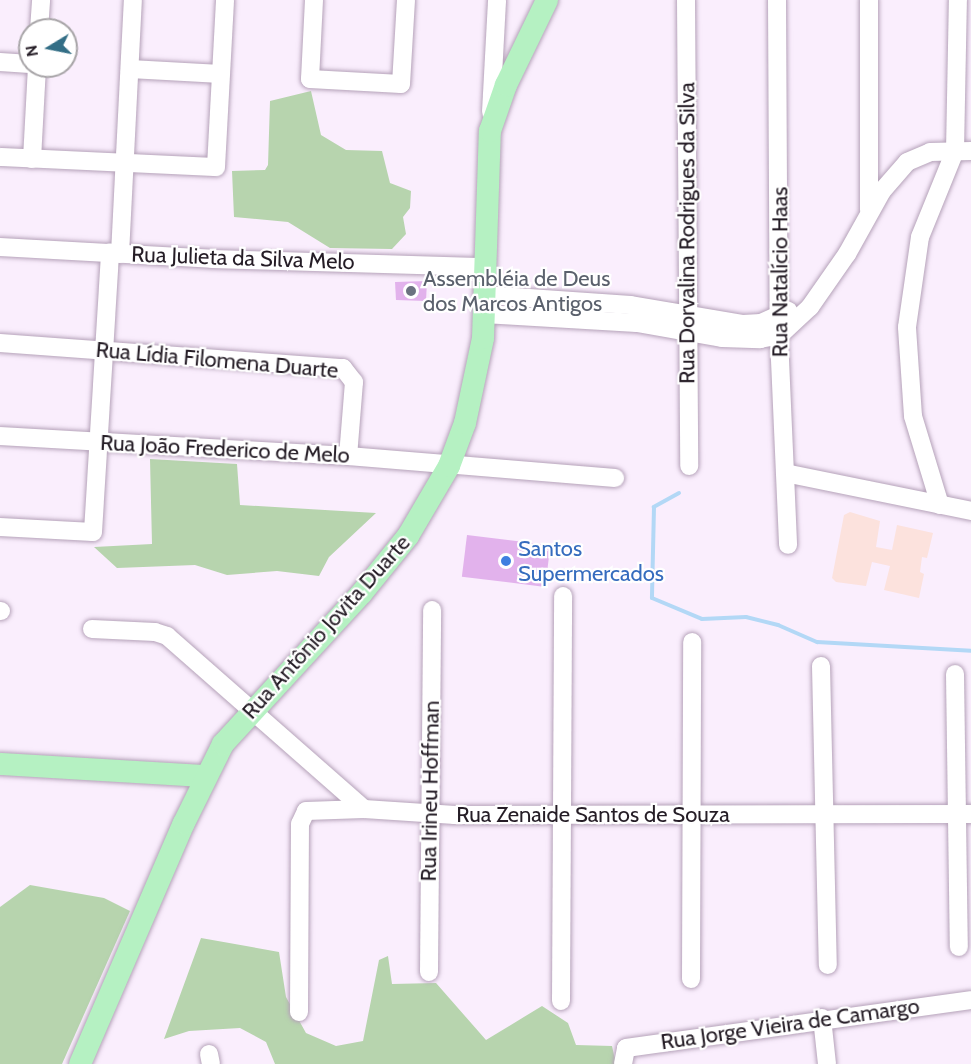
<!DOCTYPE html>
<meta charset="utf-8">
<style>
body{margin:0}
#map{position:relative;width:971px;height:1064px;overflow:hidden;background:#faeefd;font-family:Cabin,sans-serif}
div>[style]{position:absolute}
.education>*{inset:0;background:#fce2dd}
.green>*{inset:0;background:#b7d4ae}
.stream>*{height:4px;margin:-2px;padding:0 2px;transform-origin:2px;border-radius:2px;background:#b3d8f6}
.building>*{inset:0;background:#e2b2ec;transform-origin:0 0}
.roads{filter:drop-shadow(0 0 2px #b5a2b9) drop-shadow(0 0 2px #b5a2b9)}
.minor>*{height:18px;margin:-9px;padding:0 9px;transform-origin:9px;border-radius:9px;background:#fff}
.major>*{height:22px;margin:-11px;padding:0 11px;transform-origin:11px;border-radius:11px;background:#b5f1c2}
.dots>*{width:16px;height:16px;translate:-50% -50%;box-sizing:border-box;border:3px solid #fff;border-radius:50%}
span{translate:-50% -50%;white-space:nowrap;text-align:center;line-height:1.15;-webkit-text-stroke:4.5px #fff;paint-order:stroke}
.street-label{font-size:22px;color:#251d26}
.worship-label{font-size:22px;color:#5b616d}
.left{translate:0 -50%;text-align:left}
.shop-label{font-size:22px;color:#366cbe}
.north{position:absolute;left:18px;top:18px;width:60px;height:60px;box-sizing:border-box;background:#fff;border:2px solid #a8a5a8;border-radius:50%;rotate:260deg;font-size:16px;font-weight:700;line-height:24px;text-align:center;color:#251d26}
.north::after{content:'';display:block;margin:auto;width:21px;height:27px;background:#336e86;clip-path:polygon(50% 0,100% 100%,50% 72%,0 100%)}
</style>
<div id="map">
<div class="education">
<i style="clip-path:polygon(850px 512px,880px 521px,876px 547px,892px 550px,897px 525px,933px 533px,927px 558px,922px 557px,920px 572px,924px 574px,919px 598px,884px 590px,890px 566px,872px 562px,866px 586px,836px 582px,832px 578px,844px 515px)"></i>
</div>
<div class="green">
<i style="clip-path:polygon(311px 91px,321px 135px,346px 150px,382px 151px,390px 183px,411px 191px,410px 208px,403px 217px,406px 234px,392px 249px,330px 248px,288px 222px,234px 217px,232px 171px,265px 170px,268px 165px,270px 101px)"></i>
<i style="clip-path:polygon(150px 459px,237px 464px,240px 505px,376px 513px,329px 557px,319px 576px,277px 571px,227px 575px,195px 565px,117px 568px,94px 547px,152px 544px)"></i>
<i style="clip-path:polygon(30px 885px,104px 898px,130px 911px,62px 1064px,0 1064px,0 907px)"></i>
<i style="clip-path:polygon(201px 938px,279px 952px,286px 997px,306px 1033px,336px 1046px,363px 1041px,379px 960px,388px 956px,392px 984px,436px 983px,486px 1040px,542px 1006px,568px 1023px,576px 1045px,612px 1046px,616px 1064px,275px 1064px,266px 1042px,240px 1028px,189px 1031px,164px 1039px)"></i>
</div>
<div class="stream">
<i style="left:679px;top:493px;width:29px;rotate:151deg"></i>
<i style="left:654px;top:507px;width:91px;rotate:91.3deg"></i>
<i style="left:652px;top:598px;width:54px;rotate:22.8deg"></i>
<i style="left:702px;top:619px;width:44px;rotate:-2.6deg"></i>
<i style="left:746px;top:617px;width:33px;rotate:14deg"></i>
<i style="left:778px;top:625px;width:43px;rotate:23.6deg"></i>
<i style="left:817px;top:642px;width:154px;rotate:3.3deg"></i>
</div>
<div class="building">
<i style="clip-path:polygon(427px 281px,426px 301px,396px 300px,395px 282px)"></i>
<i style="left:467px;top:535px;width:84px;height:42px;rotate:7deg"></i>
</div>
<div class="roads">
<div class="minor">
<i style="left:314px;top:0;width:79px;rotate:92.9deg"></i>
<i style="left:310px;top:79px;width:91px;rotate:3.1deg"></i>
<i style="left:401px;top:84px;width:84px;rotate:-86.6deg"></i>
<i style="left:686px;top:0;width:466px;rotate:89.6deg"></i>
<i style="left:777px;top:0;width:337px;rotate:89.7deg"></i>
<i style="left:779px;top:337px;width:208px;rotate:87.5deg"></i>
<i style="left:869px;top:0;width:210px;rotate:90deg"></i>
<i style="left:39px;top:30px;width:30px;rotate:-86deg"></i>
<i style="left:0;top:62px;width:30px;rotate:4deg"></i>
<i style="left:130px;top:69px;width:91px;rotate:3.1deg"></i>
<i style="left:491px;top:112px;width:112px;rotate:-86.9deg"></i>
<i style="left:0;top:157px;width:216px;rotate:2.7deg"></i>
<i style="left:216px;top:167px;width:167px;rotate:-86.9deg"></i>
<i style="left:32px;top:159px;width:93px;rotate:-86.9deg"></i>
<i style="left:0;top:247px;width:212px;rotate:3.2deg"></i>
<i style="left:212px;top:259px;width:274px;rotate:1.7deg"></i>
<i style="left:120px;top:254px;width:254px;rotate:-87.1deg"></i>
<i style="left:485px;top:295px;width:146px;rotate:3.9deg"></i>
<i style="left:631px;top:305px;width:114px;rotate:9.6deg"></i>
<i style="left:743px;top:324px;width:18px;rotate:-3deg"></i>
<i style="left:761px;top:323px;width:30px;rotate:-24deg"></i>
<i style="left:484px;top:314px;width:153px;rotate:3.4deg"></i>
<i style="left:637px;top:323px;width:86px;rotate:10deg"></i>
<i style="left:722px;top:338px;width:38px;rotate:2deg"></i>
<i style="left:760px;top:339px;width:20px;rotate:-11deg"></i>
<i style="left:780px;top:335px;width:41px;rotate:-43deg"></i>
<i style="left:810px;top:307px;width:65px;rotate:-55.1deg"></i>
<i style="left:847px;top:254px;width:72px;rotate:-60.9deg"></i>
<i style="left:882px;top:191px;width:38px;rotate:-49deg"></i>
<i style="left:907px;top:162px;width:25px;rotate:-23deg"></i>
<i style="left:930px;top:152px;width:41px;rotate:-1.4deg"></i>
<i style="left:0;top:343px;width:344px;rotate:4.2deg"></i>
<i style="left:343px;top:368px;width:18px;rotate:52deg"></i>
<i style="left:354px;top:382px;width:74px;rotate:94.6deg"></i>
<i style="left:0;top:436px;width:349px;rotate:3.3deg"></i>
<i style="left:348px;top:456px;width:268px;rotate:4.7deg"></i>
<i style="left:785px;top:473px;width:190px;rotate:11.5deg"></i>
<i style="left:940px;top:505px;width:93px;rotate:-106.9deg"></i>
<i style="left:913px;top:416px;width:89px;rotate:-93.9deg"></i>
<i style="left:907px;top:327px;width:91px;rotate:-81.8deg"></i>
<i style="left:920px;top:237px;width:93px;rotate:-67.9deg"></i>
<i style="left:955px;top:151px;width:151px;rotate:-88.9deg"></i>
<i style="left:0;top:527px;width:93px;rotate:3.1deg"></i>
<i style="left:93px;top:532px;width:280px;rotate:-86.5deg"></i>
<i style="left:0;top:611px;width:1px"></i>
<i style="left:92px;top:629px;width:63px;rotate:2.7deg"></i>
<i style="left:155px;top:632px;width:13px;rotate:18deg"></i>
<i style="left:167px;top:636px;width:262px;rotate:41.3deg"></i>
<i style="left:821px;top:666px;width:299px;rotate:88.7deg"></i>
<i style="left:955px;top:674px;width:273px;rotate:89.2deg"></i>
<i style="left:429px;top:972px;width:362px;rotate:-89.5deg"></i>
<i style="left:691px;top:979px;width:337px;rotate:-89.8deg"></i>
<i style="left:561px;top:1001px;width:405px;rotate:-89.7deg"></i>
<i style="left:299px;top:1012px;width:188px;rotate:-89.7deg"></i>
<i style="left:300px;top:824px;width:14px;rotate:-65deg"></i>
<i style="left:306px;top:811px;width:58px;rotate:-2deg"></i>
<i style="left:364px;top:809px;width:91px;rotate:3.8deg"></i>
<i style="left:455px;top:815px;width:516px;rotate:-0.11deg"></i>
<i style="left:822px;top:1018px;width:46px;rotate:83.8deg"></i>
<i style="left:209px;top:1054px;width:10px;rotate:79deg"></i>
<i style="left:623px;top:1064px;width:16px;rotate:-79deg"></i>
<i style="left:626px;top:1048px;width:348px;rotate:-7.9deg"></i>
</div>
<div class="major">
<i style="left:0;top:764px;width:205px;rotate:3.4deg"></i>
<i style="left:80px;top:1064px;width:262px;rotate:-66.7deg"></i>
<i style="left:184px;top:823px;width:88px;rotate:-63.7deg"></i>
<i style="left:223px;top:744px;width:204px;rotate:-47.4deg"></i>
<i style="left:361px;top:594px;width:75px;rotate:-51deg"></i>
<i style="left:408px;top:536px;width:81px;rotate:-59.6deg"></i>
<i style="left:449px;top:466px;width:46px;rotate:-69.6deg"></i>
<i style="left:465px;top:423px;width:87px;rotate:-78deg"></i>
<i style="left:483px;top:338px;width:207px;rotate:-88.1deg"></i>
<i style="left:490px;top:131px;width:49px;rotate:-70.8deg"></i>
<i style="left:506px;top:85px;width:94px;rotate:-64.2deg"></i>
</div>
</div>
<div class="dots">
<i style="left:411px;top:291px;background:#6b7280"></i>
<i style="left:506px;top:561px;background:#3f7fe0"></i>
</div>
<div class="street-label">
<span style="left:687px;top:233px;rotate:-90deg">Rua Dorvalina Rodrigues da Silva</span>
<span style="left:243px;top:258px;rotate:2deg">Rua Julieta da Silva Melo</span>
<span style="left:780px;top:272px;rotate:-90deg">Rua Natalício Haas</span>
<span style="left:217px;top:360px;rotate:5deg">Rua Lídia Filomena Duarte</span>
<span style="left:225px;top:449px;rotate:3deg">Rua João Frederico de Melo</span>
<span style="left:326px;top:627px;rotate:-48deg">Rua Antônio Jovita Duarte</span>
<span style="left:430px;top:791px;rotate:-89deg">Rua Irineu Hoffman</span>
<span style="left:593px;top:815px">Rua Zenaide Santos de Souza</span>
<span style="left:790px;top:1024px;rotate:-8deg">Rua Jorge Vieira de Camargo</span>
</div>
<div class="worship-label">
<span class="left" style="left:423px;top:291px">Assembléia de Deus<br>dos Marcos Antigos</span>
</div>
<div class="shop-label">
<span class="left" style="left:518px;top:561px">Santos<br>Supermercados</span>
</div>
<div class="north">N</div>
</div>
